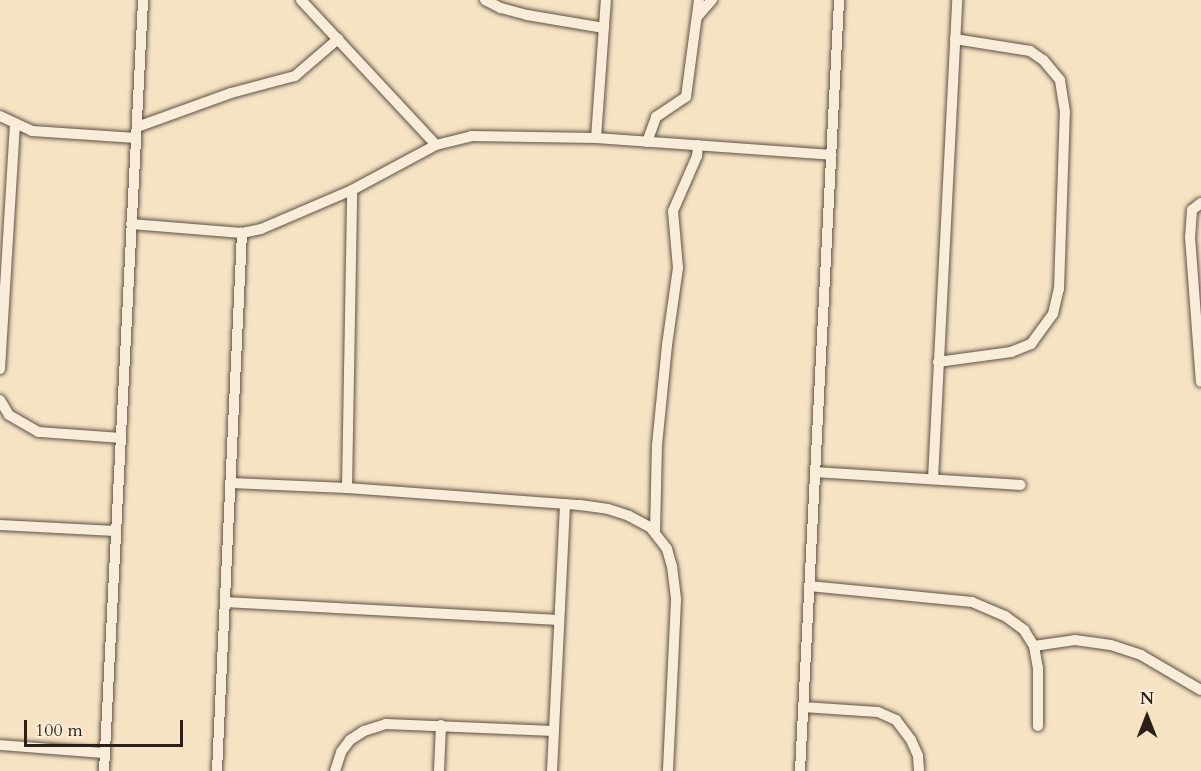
<!DOCTYPE html>
<style>
body{margin:0}
#map{position:relative;width:1201px;height:771px;overflow:hidden;background:#f6e3c4;font-family:Cardo,serif}
div>[style]{position:absolute}
.roads{filter:drop-shadow(0 0 2px #5d5143) drop-shadow(0 0 2px #5d5143)}
.street>*{height:10px;margin:-5px;padding:0 5px;transform-origin:5px;border-radius:5px;background:#f9edd9}
span{translate:-50% -50%;white-space:nowrap;text-align:center;line-height:1.15;-webkit-text-stroke:5px #f9edd9;paint-order:stroke}
.north{position:absolute;left:1117px;top:687px;width:60px;height:60px;-webkit-text-stroke:4px #f9edd9;paint-order:stroke;rotate:0deg;font-size:16px;font-weight:700;line-height:24px;text-align:center;color:#2a2018}
.north::after{content:'';display:block;margin:auto;width:21px;height:27px;background:#2a2018;clip-path:polygon(50% 0,100% 100%,50% 72%,0 100%)}
.scale{position:absolute;left:24px;top:720px;width:159px;height:27px;box-sizing:border-box;border:3px solid #2a2018;border-top:0;padding-left:8px;font-size:18px;line-height:21px;white-space:nowrap;color:#2a2018;-webkit-text-stroke:4px #f9edd9;paint-order:stroke}
</style>
<div id="map">
<div class="roads">
<div class="street">
<i style="left:301px;top:0;width:198px;rotate:47deg"></i>
<i style="left:485px;top:0;width:18px;rotate:27deg"></i>
<i style="left:501px;top:8px;width:27px;rotate:15deg"></i>
<i style="left:527px;top:15px;width:78px;rotate:9.6deg"></i>
<i style="left:697px;top:17px;width:23px;rotate:-49deg"></i>
<i style="left:0;top:116px;width:35px;rotate:25deg"></i>
<i style="left:32px;top:131px;width:104px;rotate:3.9deg"></i>
<i style="left:137px;top:127px;width:100px;rotate:-19.9deg"></i>
<i style="left:231px;top:93px;width:66px;rotate:-14.9deg"></i>
<i style="left:295px;top:76px;width:57px;rotate:-40.7deg"></i>
<i style="left:596px;top:138px;width:138px;rotate:-85.9deg"></i>
<i style="left:647px;top:142px;width:27px;rotate:-70deg"></i>
<i style="left:656px;top:117px;width:36px;rotate:-34deg"></i>
<i style="left:686px;top:97px;width:98px;rotate:-82.4deg"></i>
<i style="left:1201px;top:203px;width:11px;rotate:142deg"></i>
<i style="left:1192px;top:210px;width:27px;rotate:94deg"></i>
<i style="left:1190px;top:237px;width:145px;rotate:85.7deg"></i>
<i style="left:131px;top:224px;width:111px;rotate:4.6deg"></i>
<i style="left:242px;top:233px;width:19px;rotate:-12deg"></i>
<i style="left:261px;top:229px;width:99px;rotate:-23.2deg"></i>
<i style="left:352px;top:190px;width:95px;rotate:-28.2deg"></i>
<i style="left:436px;top:145px;width:36px;rotate:-14deg"></i>
<i style="left:471px;top:136px;width:125px;rotate:0.9deg"></i>
<i style="left:596px;top:138px;width:236px;rotate:4.1deg"></i>
<i style="left:938px;top:362px;width:74px;rotate:-7.8deg"></i>
<i style="left:1011px;top:352px;width:22px;rotate:-22deg"></i>
<i style="left:1031px;top:344px;width:37px;rotate:-54deg"></i>
<i style="left:1053px;top:314px;width:26px;rotate:-77deg"></i>
<i style="left:1059px;top:289px;width:177px;rotate:-88.1deg"></i>
<i style="left:1065px;top:112px;width:32px;rotate:-99deg"></i>
<i style="left:1060px;top:80px;width:26px;rotate:-130deg"></i>
<i style="left:1043px;top:60px;width:16px;rotate:-145deg"></i>
<i style="left:1030px;top:51px;width:76px;rotate:-170.9deg"></i>
<i style="left:0;top:369px;width:244px;rotate:-86.5deg"></i>
<i style="left:0;top:400px;width:17px;rotate:59deg"></i>
<i style="left:9px;top:415px;width:34px;rotate:30deg"></i>
<i style="left:39px;top:432px;width:81px;rotate:4.2deg"></i>
<i style="left:815px;top:472px;width:206px;rotate:3.6deg"></i>
<i style="left:933px;top:479px;width:480px;rotate:-87.1deg"></i>
<i style="left:231px;top:483px;width:116px;rotate:2.5deg"></i>
<i style="left:347px;top:488px;width:234px;rotate:4.2deg"></i>
<i style="left:580px;top:505px;width:28px;rotate:8deg"></i>
<i style="left:608px;top:509px;width:22px;rotate:18deg"></i>
<i style="left:629px;top:516px;width:24px;rotate:28deg"></i>
<i style="left:650px;top:527px;width:28px;rotate:52deg"></i>
<i style="left:667px;top:549px;width:18px;rotate:74deg"></i>
<i style="left:672px;top:566px;width:34px;rotate:83deg"></i>
<i style="left:676px;top:600px;width:171px;rotate:92.7deg"></i>
<i style="left:347px;top:488px;width:298px;rotate:-89deg"></i>
<i style="left:0;top:525px;width:115px;rotate:3deg"></i>
<i style="left:655px;top:532px;width:87px;rotate:-88.7deg"></i>
<i style="left:657px;top:445px;width:100px;rotate:-84.3deg"></i>
<i style="left:667px;top:345px;width:78px;rotate:-81.9deg"></i>
<i style="left:678px;top:268px;width:57px;rotate:-95deg"></i>
<i style="left:673px;top:211px;width:60px;rotate:-66.4deg"></i>
<i style="left:697px;top:156px;width:11px;rotate:-85deg"></i>
<i style="left:809px;top:586px;width:164px;rotate:5.6deg"></i>
<i style="left:972px;top:602px;width:36px;rotate:23deg"></i>
<i style="left:1005px;top:616px;width:24px;rotate:36deg"></i>
<i style="left:1024px;top:630px;width:19px;rotate:58deg"></i>
<i style="left:1034px;top:646px;width:22px;rotate:80deg"></i>
<i style="left:1038px;top:668px;width:58px;rotate:90deg"></i>
<i style="left:225px;top:602px;width:334px;rotate:3.1deg"></i>
<i style="left:1034px;top:646px;width:41px;rotate:-8.3deg"></i>
<i style="left:1075px;top:640px;width:36px;rotate:8deg"></i>
<i style="left:1111px;top:645px;width:32px;rotate:18deg"></i>
<i style="left:1141px;top:655px;width:69px;rotate:30.3deg"></i>
<i style="left:803px;top:707px;width:75px;rotate:3.8deg"></i>
<i style="left:878px;top:712px;width:20px;rotate:24deg"></i>
<i style="left:896px;top:720px;width:25px;rotate:53deg"></i>
<i style="left:911px;top:740px;width:17px;rotate:66deg"></i>
<i style="left:918px;top:756px;width:15px;rotate:86deg"></i>
<i style="left:0;top:745px;width:105px;rotate:4.4deg"></i>
<i style="left:104px;top:771px;width:772px;rotate:-87.1deg"></i>
<i style="left:217px;top:771px;width:539px;rotate:-87.34deg"></i>
<i style="left:335px;top:771px;width:20px;rotate:-72deg"></i>
<i style="left:341px;top:752px;width:15px;rotate:-53deg"></i>
<i style="left:350px;top:740px;width:17px;rotate:-33deg"></i>
<i style="left:364px;top:731px;width:23px;rotate:-18deg"></i>
<i style="left:386px;top:724px;width:168px;rotate:2.4deg"></i>
<i style="left:439px;top:771px;width:46px;rotate:-87.5deg"></i>
<i style="left:552px;top:771px;width:267px;rotate:-87.2deg"></i>
<i style="left:800px;top:771px;width:772px;rotate:-87.1deg"></i>
</div>
</div>
<div class="north">N</div>
<div class="scale">100 m</div>
</div>
